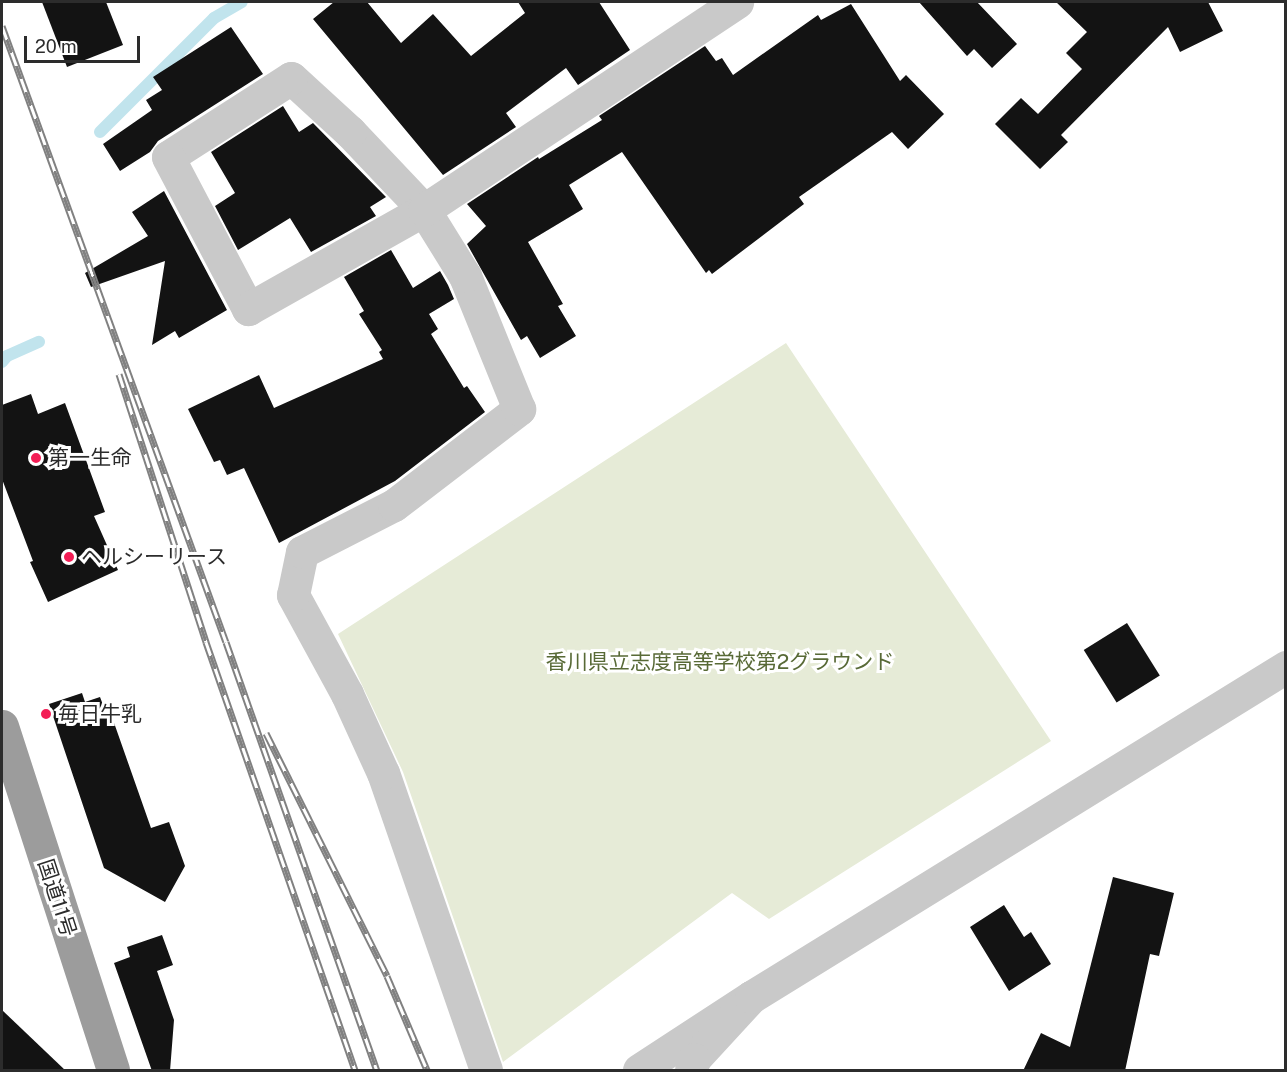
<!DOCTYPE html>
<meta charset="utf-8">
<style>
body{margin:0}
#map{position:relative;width:1287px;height:1072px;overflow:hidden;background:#fff;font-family:"Public Sans","Noto Sans JP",sans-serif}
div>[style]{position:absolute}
.green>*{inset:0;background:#e6ebd7}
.stream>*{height:12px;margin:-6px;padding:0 6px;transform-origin:6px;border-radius:6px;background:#c1e4ed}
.building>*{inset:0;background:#131313;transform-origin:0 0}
.minor>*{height:33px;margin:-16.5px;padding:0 16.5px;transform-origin:16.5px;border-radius:16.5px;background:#c9c9c9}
.tertiary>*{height:33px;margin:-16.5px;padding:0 16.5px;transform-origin:16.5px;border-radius:16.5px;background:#c9c9c9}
.trunk>*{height:33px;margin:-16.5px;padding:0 16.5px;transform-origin:16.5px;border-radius:16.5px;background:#9c9c9c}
.rail>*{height:7px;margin-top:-3.5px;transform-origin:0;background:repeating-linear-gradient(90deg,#fff 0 14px,#818181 0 28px);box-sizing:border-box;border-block:2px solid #818181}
.dots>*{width:16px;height:16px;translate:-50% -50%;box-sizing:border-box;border:3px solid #fff;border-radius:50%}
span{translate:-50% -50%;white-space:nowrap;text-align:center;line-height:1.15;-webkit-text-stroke:6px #fff;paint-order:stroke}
.poi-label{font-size:21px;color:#2c2c2c}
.left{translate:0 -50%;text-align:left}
.park-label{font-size:21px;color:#586a36}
.street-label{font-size:21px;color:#2c2c2c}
.frame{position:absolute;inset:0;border:3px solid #2c2c2c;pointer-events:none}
.scale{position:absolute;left:24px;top:36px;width:116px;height:27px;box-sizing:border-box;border:3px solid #2c2c2c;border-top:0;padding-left:8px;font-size:18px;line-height:21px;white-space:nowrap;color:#2c2c2c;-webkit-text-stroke:4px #fff;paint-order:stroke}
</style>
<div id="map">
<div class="green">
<i style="clip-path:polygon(786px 343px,1051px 741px,769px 919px,732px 893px,503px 1062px,403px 772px,338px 634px)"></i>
</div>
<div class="stream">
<i style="left:100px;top:132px;width:161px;rotate:-45deg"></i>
<i style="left:214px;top:18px;width:32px;rotate:-30deg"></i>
<i style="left:2px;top:362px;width:8px;rotate:-50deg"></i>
<i style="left:7px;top:356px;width:35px;rotate:-24deg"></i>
</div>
<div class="building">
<i style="clip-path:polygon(42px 2px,106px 2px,123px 45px,67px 67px)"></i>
<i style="clip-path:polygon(334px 2px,367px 2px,401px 43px,433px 14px,471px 56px,525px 13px,518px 2px,599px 2px,630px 50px,578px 85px,566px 68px,506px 113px,516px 127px,443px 175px,313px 19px)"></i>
<i style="clip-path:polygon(919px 2px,977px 2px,1017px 44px,992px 68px,974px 49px,967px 56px)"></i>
<i style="clip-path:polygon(1056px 2px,1208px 2px,1223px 31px,1180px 52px,1168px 27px,1061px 135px,1068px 142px,1040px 169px,995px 124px,1021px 98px,1038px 114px,1082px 69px,1066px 53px,1087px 32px)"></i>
<i style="clip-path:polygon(851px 4px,900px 81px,906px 75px,944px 114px,908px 149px,892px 132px,799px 197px,804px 204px,712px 274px,709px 270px,706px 273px,622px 152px,569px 185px,583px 209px,528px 242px,563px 304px,558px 306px,576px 336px,540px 358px,527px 336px,521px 340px,467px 244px,486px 226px,467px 204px,538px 157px,539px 159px,602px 120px,599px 116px,705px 46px,716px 61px,722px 58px,733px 75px,818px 15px,821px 20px)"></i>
<i style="clip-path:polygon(231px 27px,263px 74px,158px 141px,150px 152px,120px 171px,103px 144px,152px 110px,146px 100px,162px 90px,153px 77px)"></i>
<i style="clip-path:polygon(283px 106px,299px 132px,313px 123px,386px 197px,370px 207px,376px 216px,311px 252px,290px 218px,238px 250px,215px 206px,235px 193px,211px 152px)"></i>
<i style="clip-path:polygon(164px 191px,227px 310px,179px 338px,175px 331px,152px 345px,165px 261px,91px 287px,85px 273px,148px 236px,132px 212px)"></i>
<i style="clip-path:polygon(391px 250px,413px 288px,440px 271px,448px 285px,454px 299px,429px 314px,438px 329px,431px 334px,464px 388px,467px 386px,485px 412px,395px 481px,279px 543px,244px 468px,227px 475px,220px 460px,214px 462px,188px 409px,259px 375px,274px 408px,383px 359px,379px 352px,382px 350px,359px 314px,364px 311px,344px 277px)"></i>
<i style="clip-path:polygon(31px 394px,38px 414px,65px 403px,105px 512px,94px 516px,118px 570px,48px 602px,30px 562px,33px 561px,2px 479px,2px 405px)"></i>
<i style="left:1127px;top:623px;width:62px;height:51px;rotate:58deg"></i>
<i style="clip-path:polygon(82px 693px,85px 702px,100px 697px,108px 718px,112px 717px,151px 828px,169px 822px,185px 866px,165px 902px,104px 868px,49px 704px)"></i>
<i style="clip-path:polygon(1113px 877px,1174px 893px,1159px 956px,1150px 954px,1125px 1071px,1023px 1071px,1041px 1033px,1070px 1047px)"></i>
<i style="clip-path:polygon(1004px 905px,1024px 937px,1031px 932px,1051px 964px,1009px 991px,970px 927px)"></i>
<i style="clip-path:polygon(162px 935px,173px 965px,157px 971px,174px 1020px,170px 1071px,152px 1071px,114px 963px,130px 957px,127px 947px)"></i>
<i style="clip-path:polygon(2px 1010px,66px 1071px,2px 1071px)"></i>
</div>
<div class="minor">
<i style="left:486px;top:1070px;width:314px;rotate:-109.1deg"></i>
<i style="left:383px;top:773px;width:87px;rotate:-114.5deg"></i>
<i style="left:347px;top:694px;width:113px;rotate:-118.6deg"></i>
<i style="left:293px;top:595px;width:44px;rotate:-78.2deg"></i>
<i style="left:302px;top:552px;width:103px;rotate:-27.1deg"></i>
<i style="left:394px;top:505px;width:158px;rotate:-37.5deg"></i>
<i style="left:519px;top:409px;width:144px;rotate:-112.1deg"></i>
<i style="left:465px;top:276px;width:78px;rotate:-121.8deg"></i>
<i style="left:424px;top:210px;width:108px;rotate:-133.5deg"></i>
<i style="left:350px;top:132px;width:80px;rotate:-137.5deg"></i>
<i style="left:291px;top:78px;width:146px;rotate:147.3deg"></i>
<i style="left:168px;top:157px;width:172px;rotate:62.2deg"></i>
<i style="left:248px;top:309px;width:202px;rotate:-29.4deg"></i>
<i style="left:424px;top:210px;width:376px;rotate:-33.6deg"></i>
<i style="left:639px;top:1070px;width:134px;rotate:-33.1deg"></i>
<i style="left:751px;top:997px;width:84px;rotate:132.6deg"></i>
<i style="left:694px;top:1059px;width:11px;rotate:105deg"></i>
</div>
<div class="tertiary">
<i style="left:751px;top:997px;width:629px;rotate:-31.67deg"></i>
</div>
<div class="trunk">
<i style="left:2px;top:726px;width:361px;rotate:72.1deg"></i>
</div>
<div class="rail">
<i style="left:2px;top:26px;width:655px;rotate:70.02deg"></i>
<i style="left:226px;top:642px;width:454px;rotate:70.6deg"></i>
<i style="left:119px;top:374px;width:282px;rotate:72deg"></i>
<i style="left:206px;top:642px;width:453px;rotate:70.8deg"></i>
<i style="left:266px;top:733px;width:271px;rotate:63.5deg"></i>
<i style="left:387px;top:976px;width:102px;rotate:66.9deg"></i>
</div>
<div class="dots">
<i style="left:36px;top:458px;background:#f31d55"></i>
<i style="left:69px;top:557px;background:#f31d55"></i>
<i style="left:46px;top:714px;background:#f31d55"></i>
</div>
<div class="poi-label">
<span class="left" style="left:48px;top:458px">第一生命</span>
<span class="left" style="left:81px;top:557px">ヘルシーリース</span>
<span class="left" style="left:58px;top:714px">毎日牛乳</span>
</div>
<div class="park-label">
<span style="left:720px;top:662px">香川県立志度高等学校第2グラウンド</span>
</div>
<div class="street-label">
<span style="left:57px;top:898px;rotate:72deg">国道11号</span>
</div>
<div class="frame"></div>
<div class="scale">20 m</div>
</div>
